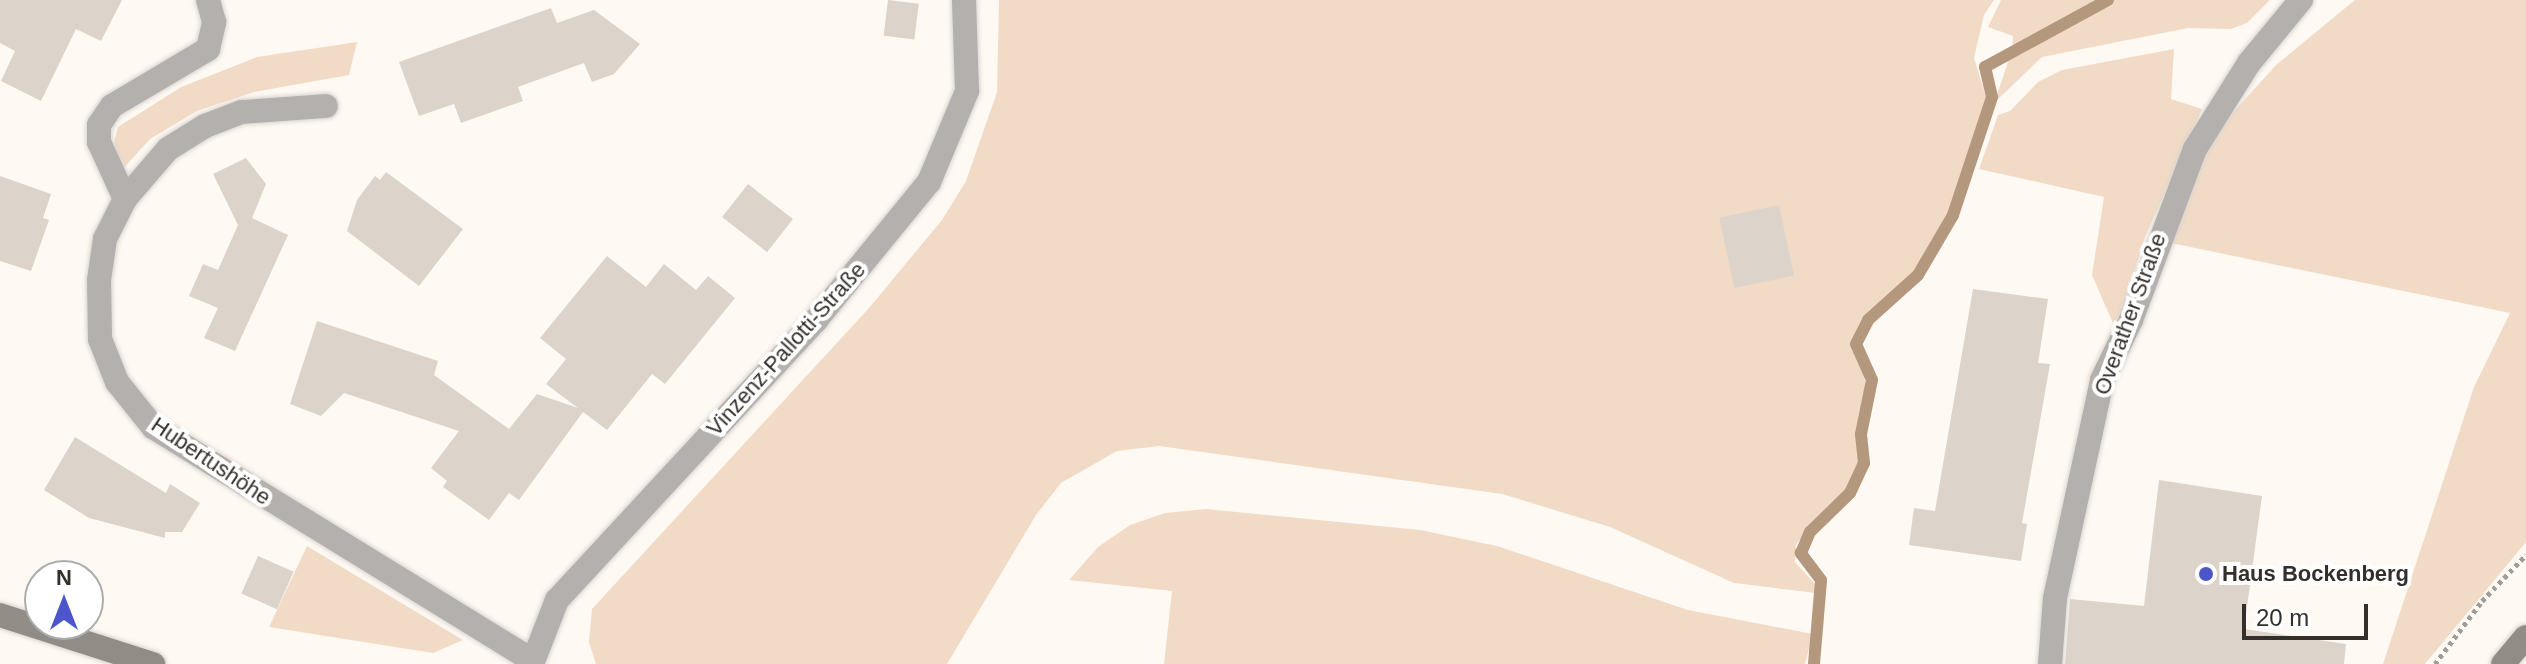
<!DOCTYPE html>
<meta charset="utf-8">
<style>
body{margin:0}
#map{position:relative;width:2526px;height:664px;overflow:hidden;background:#fff9f4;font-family:Arial,sans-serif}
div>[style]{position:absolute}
.green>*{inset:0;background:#f2dbc6}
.stream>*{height:12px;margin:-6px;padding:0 6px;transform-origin:6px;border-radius:6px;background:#b4987d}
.building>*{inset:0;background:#dcd3ca;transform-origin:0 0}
.path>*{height:5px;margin-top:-2.5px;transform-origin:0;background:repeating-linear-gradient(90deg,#a09c97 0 4px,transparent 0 8px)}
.roads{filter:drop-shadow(0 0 2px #dad5d0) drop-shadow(0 0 2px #dad5d0)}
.lane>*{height:24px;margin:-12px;padding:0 12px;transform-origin:12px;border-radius:12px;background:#b4b0ad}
.street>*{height:24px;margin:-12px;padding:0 12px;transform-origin:12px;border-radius:12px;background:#b4b0ad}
.secondary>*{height:24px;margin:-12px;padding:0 12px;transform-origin:12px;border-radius:12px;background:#928c87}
.dots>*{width:22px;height:22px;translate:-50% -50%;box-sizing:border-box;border:4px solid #fff;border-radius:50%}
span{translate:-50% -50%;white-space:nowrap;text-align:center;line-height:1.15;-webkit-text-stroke:8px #fff;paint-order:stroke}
.street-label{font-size:22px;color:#33302c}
.poi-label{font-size:22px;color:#33302c;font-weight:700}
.left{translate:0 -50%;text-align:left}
.north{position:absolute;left:24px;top:560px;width:80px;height:80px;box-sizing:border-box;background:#fff;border:2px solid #adacab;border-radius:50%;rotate:0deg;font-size:22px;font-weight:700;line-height:32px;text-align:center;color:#33302c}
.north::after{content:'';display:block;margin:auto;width:28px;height:36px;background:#4d55ca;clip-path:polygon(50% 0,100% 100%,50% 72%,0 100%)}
.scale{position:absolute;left:2242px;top:604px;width:126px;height:36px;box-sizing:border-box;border:4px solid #33302c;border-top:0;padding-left:10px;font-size:24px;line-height:28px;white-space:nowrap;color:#33302c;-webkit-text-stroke:6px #fff;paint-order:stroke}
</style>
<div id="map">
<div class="green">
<i style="clip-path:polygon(999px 0,1994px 0,1984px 15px,1974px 58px,1988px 104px,1987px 125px,1968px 189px,1926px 272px,1855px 337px,1869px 399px,1857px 450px,1859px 467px,1855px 480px,1796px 544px,1795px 562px,1824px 594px,1734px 583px,1610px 527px,1502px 494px,1159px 446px,1117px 451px,1061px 483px,1036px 515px,947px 664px,596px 664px,589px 642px,592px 609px,869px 308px,942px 220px,966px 181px,997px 92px)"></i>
<i style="clip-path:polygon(2001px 0,2270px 0,2247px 23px,2231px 29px,2188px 28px,2042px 57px,1994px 103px,2012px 51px,2013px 36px,1988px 27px)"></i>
<i style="clip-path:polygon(2355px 0,2526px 0,2526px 542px,2425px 664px,2383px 664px,2474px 387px,2510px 313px,2166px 242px,2196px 166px,2229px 117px,2276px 65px)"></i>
<i style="clip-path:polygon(357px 42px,349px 75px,254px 92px,197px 111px,150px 139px,122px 170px,114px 142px,118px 127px,181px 87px,257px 57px)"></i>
<i style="clip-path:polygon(2174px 49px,2171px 99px,2202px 109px,2145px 237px,2116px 330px,2092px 275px,2104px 197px,1979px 169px,1998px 115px,2010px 111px,2038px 82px,2062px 70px)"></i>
<i style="clip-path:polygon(1206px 509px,1420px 530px,1497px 546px,1688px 610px,1813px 634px,1805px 664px,1164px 664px,1172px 591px,1069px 580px,1098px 547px,1130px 525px,1165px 513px)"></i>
<i style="clip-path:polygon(307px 546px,463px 640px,433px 653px,269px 627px)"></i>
</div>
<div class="stream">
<i style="left:1814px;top:664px;width:84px;rotate:-85.2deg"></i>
<i style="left:1821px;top:580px;width:34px;rotate:-127deg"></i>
<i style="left:1801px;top:553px;width:23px;rotate:-67deg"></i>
<i style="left:1810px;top:532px;width:56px;rotate:-44.3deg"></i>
<i style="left:1850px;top:493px;width:33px;rotate:-65deg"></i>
<i style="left:1864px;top:463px;width:29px;rotate:-96deg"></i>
<i style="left:1861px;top:434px;width:55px;rotate:-78.5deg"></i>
<i style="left:1872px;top:380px;width:39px;rotate:-114deg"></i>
<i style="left:1856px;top:344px;width:27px;rotate:-63deg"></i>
<i style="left:1868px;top:320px;width:67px;rotate:-42deg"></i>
<i style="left:1918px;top:275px;width:69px;rotate:-59.7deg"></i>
<i style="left:1953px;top:215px;width:124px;rotate:-71.7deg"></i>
<i style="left:1992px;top:97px;width:31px;rotate:-103deg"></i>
<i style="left:1985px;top:67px;width:140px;rotate:-28.6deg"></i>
</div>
<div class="building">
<i style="clip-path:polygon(0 0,122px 0,101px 41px,76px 29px,41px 101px,1px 81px,15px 51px,0 43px)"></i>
<i style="left:888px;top:0;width:31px;height:36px;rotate:7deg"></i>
<i style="clip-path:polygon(551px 8px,557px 23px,594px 10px,640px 44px,614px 74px,592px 82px,584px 63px,518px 87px,523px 101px,461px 123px,454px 104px,419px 116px,399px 62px)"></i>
<i style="clip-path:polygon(246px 158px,266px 184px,252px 218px,288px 235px,235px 351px,204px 338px,218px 308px,189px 296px,203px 264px,218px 270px,238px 225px,213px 174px)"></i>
<i style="clip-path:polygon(386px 172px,463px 229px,419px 286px,347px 231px,357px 200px,375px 176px,380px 180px)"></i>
<i style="clip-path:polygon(0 176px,51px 194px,43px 218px,49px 220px,31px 271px,0 261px)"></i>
<i style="left:748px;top:184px;width:57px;height:42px;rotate:38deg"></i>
<i style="left:1779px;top:205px;width:72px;height:61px;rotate:78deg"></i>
<i style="clip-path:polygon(607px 256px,646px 287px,664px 264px,696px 290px,708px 276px,735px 298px,665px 384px,652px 374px,607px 430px,583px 412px,519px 500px,509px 493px,489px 520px,443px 487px,447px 481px,431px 468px,459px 431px,344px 393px,321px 416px,290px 404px,317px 321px,438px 361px,434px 375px,509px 429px,537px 394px,578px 408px,546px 384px,566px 359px,540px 338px)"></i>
<i style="clip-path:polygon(1973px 289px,2048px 299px,2038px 363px,2050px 364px,2022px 523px,2027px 524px,2021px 561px,1909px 545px,1914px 508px,1935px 511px)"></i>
<i style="clip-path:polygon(75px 437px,166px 493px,170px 484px,200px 503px,182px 532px,165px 532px,165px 538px,89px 518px,44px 490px)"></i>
<i style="clip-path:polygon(2159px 480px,2262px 496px,2244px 629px,2346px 644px,2344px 664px,2065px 664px,2070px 599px,2144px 606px)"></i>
<i style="left:258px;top:556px;width:39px;height:41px;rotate:24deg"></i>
</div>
<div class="path">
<i style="left:2435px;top:664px;width:79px;rotate:-53.3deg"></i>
<i style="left:2482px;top:601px;width:64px;rotate:-46.3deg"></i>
</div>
<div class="roads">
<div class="lane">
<i style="left:99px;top:142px;width:17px;rotate:-90deg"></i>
<i style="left:99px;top:125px;width:23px;rotate:-56deg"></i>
<i style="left:112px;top:106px;width:112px;rotate:-30.7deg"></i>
<i style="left:208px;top:49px;width:28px;rotate:-77deg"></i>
<i style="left:214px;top:22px;width:23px;rotate:-105deg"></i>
<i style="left:125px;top:199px;width:66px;rotate:-49.3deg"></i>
<i style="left:168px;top:149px;width:44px;rotate:-31.9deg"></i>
<i style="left:205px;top:126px;width:40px;rotate:-21deg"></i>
<i style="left:242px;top:112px;width:84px;rotate:-4.1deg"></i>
</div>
<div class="street">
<i style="left:99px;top:142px;width:63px;rotate:65.5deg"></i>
<i style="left:125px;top:199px;width:45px;rotate:116.6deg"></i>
<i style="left:105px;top:239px;width:41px;rotate:98.3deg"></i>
<i style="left:99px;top:280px;width:59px;rotate:89deg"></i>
<i style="left:100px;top:339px;width:46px;rotate:68.4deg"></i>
<i style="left:117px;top:382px;width:58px;rotate:51.3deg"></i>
<i style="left:153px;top:427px;width:445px;rotate:31.6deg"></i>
<i style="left:532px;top:664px;width:69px;rotate:-68.7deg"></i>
<i style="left:557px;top:600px;width:381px;rotate:-47.2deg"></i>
<i style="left:816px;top:320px;width:178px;rotate:-50.7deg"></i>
<i style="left:929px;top:182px;width:99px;rotate:-67.3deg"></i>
<i style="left:967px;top:91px;width:91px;rotate:-91.9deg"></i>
<i style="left:2050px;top:664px;width:66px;rotate:-85.7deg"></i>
<i style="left:2055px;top:598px;width:223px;rotate:-77.8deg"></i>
<i style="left:2102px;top:380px;width:67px;rotate:-64.2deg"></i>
<i style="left:2131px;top:320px;width:183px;rotate:-69.5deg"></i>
<i style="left:2195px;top:149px;width:102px;rotate:-57.9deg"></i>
<i style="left:2249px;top:63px;width:82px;rotate:-50.5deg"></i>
</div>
<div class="secondary">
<i style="left:0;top:615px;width:161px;rotate:17.8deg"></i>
<i style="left:2503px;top:664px;width:35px;rotate:-50deg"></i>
</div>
</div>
<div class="dots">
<i style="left:2206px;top:574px;background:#4d55ca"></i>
</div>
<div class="street-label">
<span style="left:2130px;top:314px;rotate:-70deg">Overather Straße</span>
<span style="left:786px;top:349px;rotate:-48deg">Vinzenz-Pallotti-Straße</span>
<span style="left:211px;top:461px;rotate:34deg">Hubertushöhe</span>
</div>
<div class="poi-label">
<span class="left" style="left:2222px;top:574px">Haus Bockenberg</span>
</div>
<div class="north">N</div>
<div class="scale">20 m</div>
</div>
